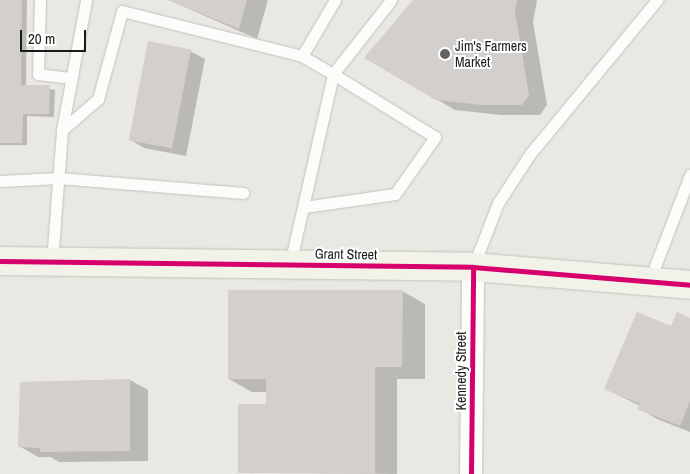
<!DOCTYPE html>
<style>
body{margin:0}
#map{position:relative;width:690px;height:474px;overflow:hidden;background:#eae8e3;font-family:"Archivo Narrow",sans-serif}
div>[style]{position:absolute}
.shadow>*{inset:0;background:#0003}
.building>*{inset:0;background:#d2cfcc;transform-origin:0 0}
.roads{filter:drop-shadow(0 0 1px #c2c2bf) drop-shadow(0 0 1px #c2c2bf)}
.lane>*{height:11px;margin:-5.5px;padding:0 5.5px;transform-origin:5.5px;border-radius:5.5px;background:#fcfcfb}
.street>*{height:22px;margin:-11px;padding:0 11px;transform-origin:11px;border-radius:11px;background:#fcfcfb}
.secondary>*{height:28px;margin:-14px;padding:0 14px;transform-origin:14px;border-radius:14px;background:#f2f2e8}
.cycleway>*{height:5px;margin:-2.5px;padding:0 2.5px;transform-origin:2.5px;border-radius:2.5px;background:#d6006c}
.dots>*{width:14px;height:14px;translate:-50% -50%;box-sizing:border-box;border:2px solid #fff;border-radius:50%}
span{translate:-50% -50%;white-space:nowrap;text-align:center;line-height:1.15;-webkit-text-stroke:4px #fff;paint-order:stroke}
.poi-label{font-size:14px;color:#1b1b1b}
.left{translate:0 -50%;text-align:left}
.street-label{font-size:14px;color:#1b1b1b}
.scale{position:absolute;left:20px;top:30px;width:66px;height:22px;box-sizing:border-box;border:2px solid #1b1b1b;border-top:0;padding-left:6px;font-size:15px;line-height:18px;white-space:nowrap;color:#1b1b1b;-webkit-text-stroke:4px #fff;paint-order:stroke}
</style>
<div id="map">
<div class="shadow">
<i style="clip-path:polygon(0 0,27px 0,26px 86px,55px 90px,54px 117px,27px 116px,27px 145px,0 145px)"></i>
<i style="clip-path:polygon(169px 0,268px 0,257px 39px)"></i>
<i style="clip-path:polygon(415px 0,537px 0,533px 22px,547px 105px,540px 115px,501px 115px,455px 110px,365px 57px)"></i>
<i style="clip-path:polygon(190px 51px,205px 59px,186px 156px,144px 148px,129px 139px)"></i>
<i style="clip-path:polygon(402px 291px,425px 304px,425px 379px,397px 379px,397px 474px,239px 472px,268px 405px,268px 392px,252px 392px,229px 379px)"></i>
<i style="clip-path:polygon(690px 319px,690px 432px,657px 419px,639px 408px,640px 406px,606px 389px,672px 328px)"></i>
<i style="clip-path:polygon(130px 380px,148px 390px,148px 461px,59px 462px,51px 457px,38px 457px,19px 446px)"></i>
</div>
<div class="building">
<i style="clip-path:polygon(0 0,22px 0,21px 85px,50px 85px,49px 114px,23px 114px,22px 143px,0 143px)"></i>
<i style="clip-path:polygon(168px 0,247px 0,239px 29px)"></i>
<i style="clip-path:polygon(413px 0,517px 0,515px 11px,529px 95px,522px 105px,482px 105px,436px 100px,364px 58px)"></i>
<i style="left:148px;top:41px;width:44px;height:101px;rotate:11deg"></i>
<i style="clip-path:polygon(228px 290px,403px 290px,402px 367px,375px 367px,375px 474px,238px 473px,238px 404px,266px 404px,266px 379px,228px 379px)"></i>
<i style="clip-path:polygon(637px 312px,671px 326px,677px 312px,690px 318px,690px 401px,680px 426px,637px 409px,640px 404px,604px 389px)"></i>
<i style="clip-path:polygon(130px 379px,130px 451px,40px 452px,40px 448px,18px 447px,20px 382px)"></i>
</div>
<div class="roads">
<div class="lane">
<i style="left:40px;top:0;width:74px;rotate:91.5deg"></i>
<i style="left:38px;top:74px;width:34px;rotate:7deg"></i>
<i style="left:62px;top:130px;width:132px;rotate:-79.5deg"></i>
<i style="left:0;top:181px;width:58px;rotate:-3deg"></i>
<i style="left:58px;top:178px;width:186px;rotate:4.6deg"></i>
<i style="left:304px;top:207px;width:92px;rotate:-8.1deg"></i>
<i style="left:395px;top:194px;width:70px;rotate:-54.9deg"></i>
<i style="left:435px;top:137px;width:120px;rotate:-148.3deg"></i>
<i style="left:333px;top:74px;width:94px;rotate:-51.9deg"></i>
<i style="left:52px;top:261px;width:131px;rotate:-85.6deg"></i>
<i style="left:62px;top:130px;width:48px;rotate:-40.7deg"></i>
<i style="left:98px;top:99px;width:91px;rotate:-74.7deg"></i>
<i style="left:122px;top:11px;width:186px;rotate:14deg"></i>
<i style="left:290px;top:264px;width:195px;rotate:-77.2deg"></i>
<i style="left:333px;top:74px;width:36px;rotate:-150deg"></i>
<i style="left:302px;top:56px;width:65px;rotate:-59.5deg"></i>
<i style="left:473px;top:267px;width:69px;rotate:-68.7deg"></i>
<i style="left:498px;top:203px;width:59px;rotate:-56.9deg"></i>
<i style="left:530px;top:154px;width:200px;rotate:-50.5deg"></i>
<i style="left:649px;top:282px;width:115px;rotate:-69deg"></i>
</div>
<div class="street">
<i style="left:471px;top:474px;width:207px;rotate:-89.4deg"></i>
</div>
<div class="secondary">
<i style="left:0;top:261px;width:473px;rotate:0.7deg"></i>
<i style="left:473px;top:267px;width:218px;rotate:4.7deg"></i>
</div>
</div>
<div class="cycleway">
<i style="left:0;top:261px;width:473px;rotate:0.7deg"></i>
<i style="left:473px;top:267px;width:218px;rotate:4.7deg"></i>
<i style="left:471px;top:474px;width:207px;rotate:-89.4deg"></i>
</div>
<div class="dots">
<i style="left:445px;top:54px;background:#636361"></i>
</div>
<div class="poi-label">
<span class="left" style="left:455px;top:54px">Jim's Farmers<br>Market</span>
</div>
<div class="street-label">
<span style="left:346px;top:254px;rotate:1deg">Grant Street</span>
<span style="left:461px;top:371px;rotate:-90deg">Kennedy Street</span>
</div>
<div class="scale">20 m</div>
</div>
